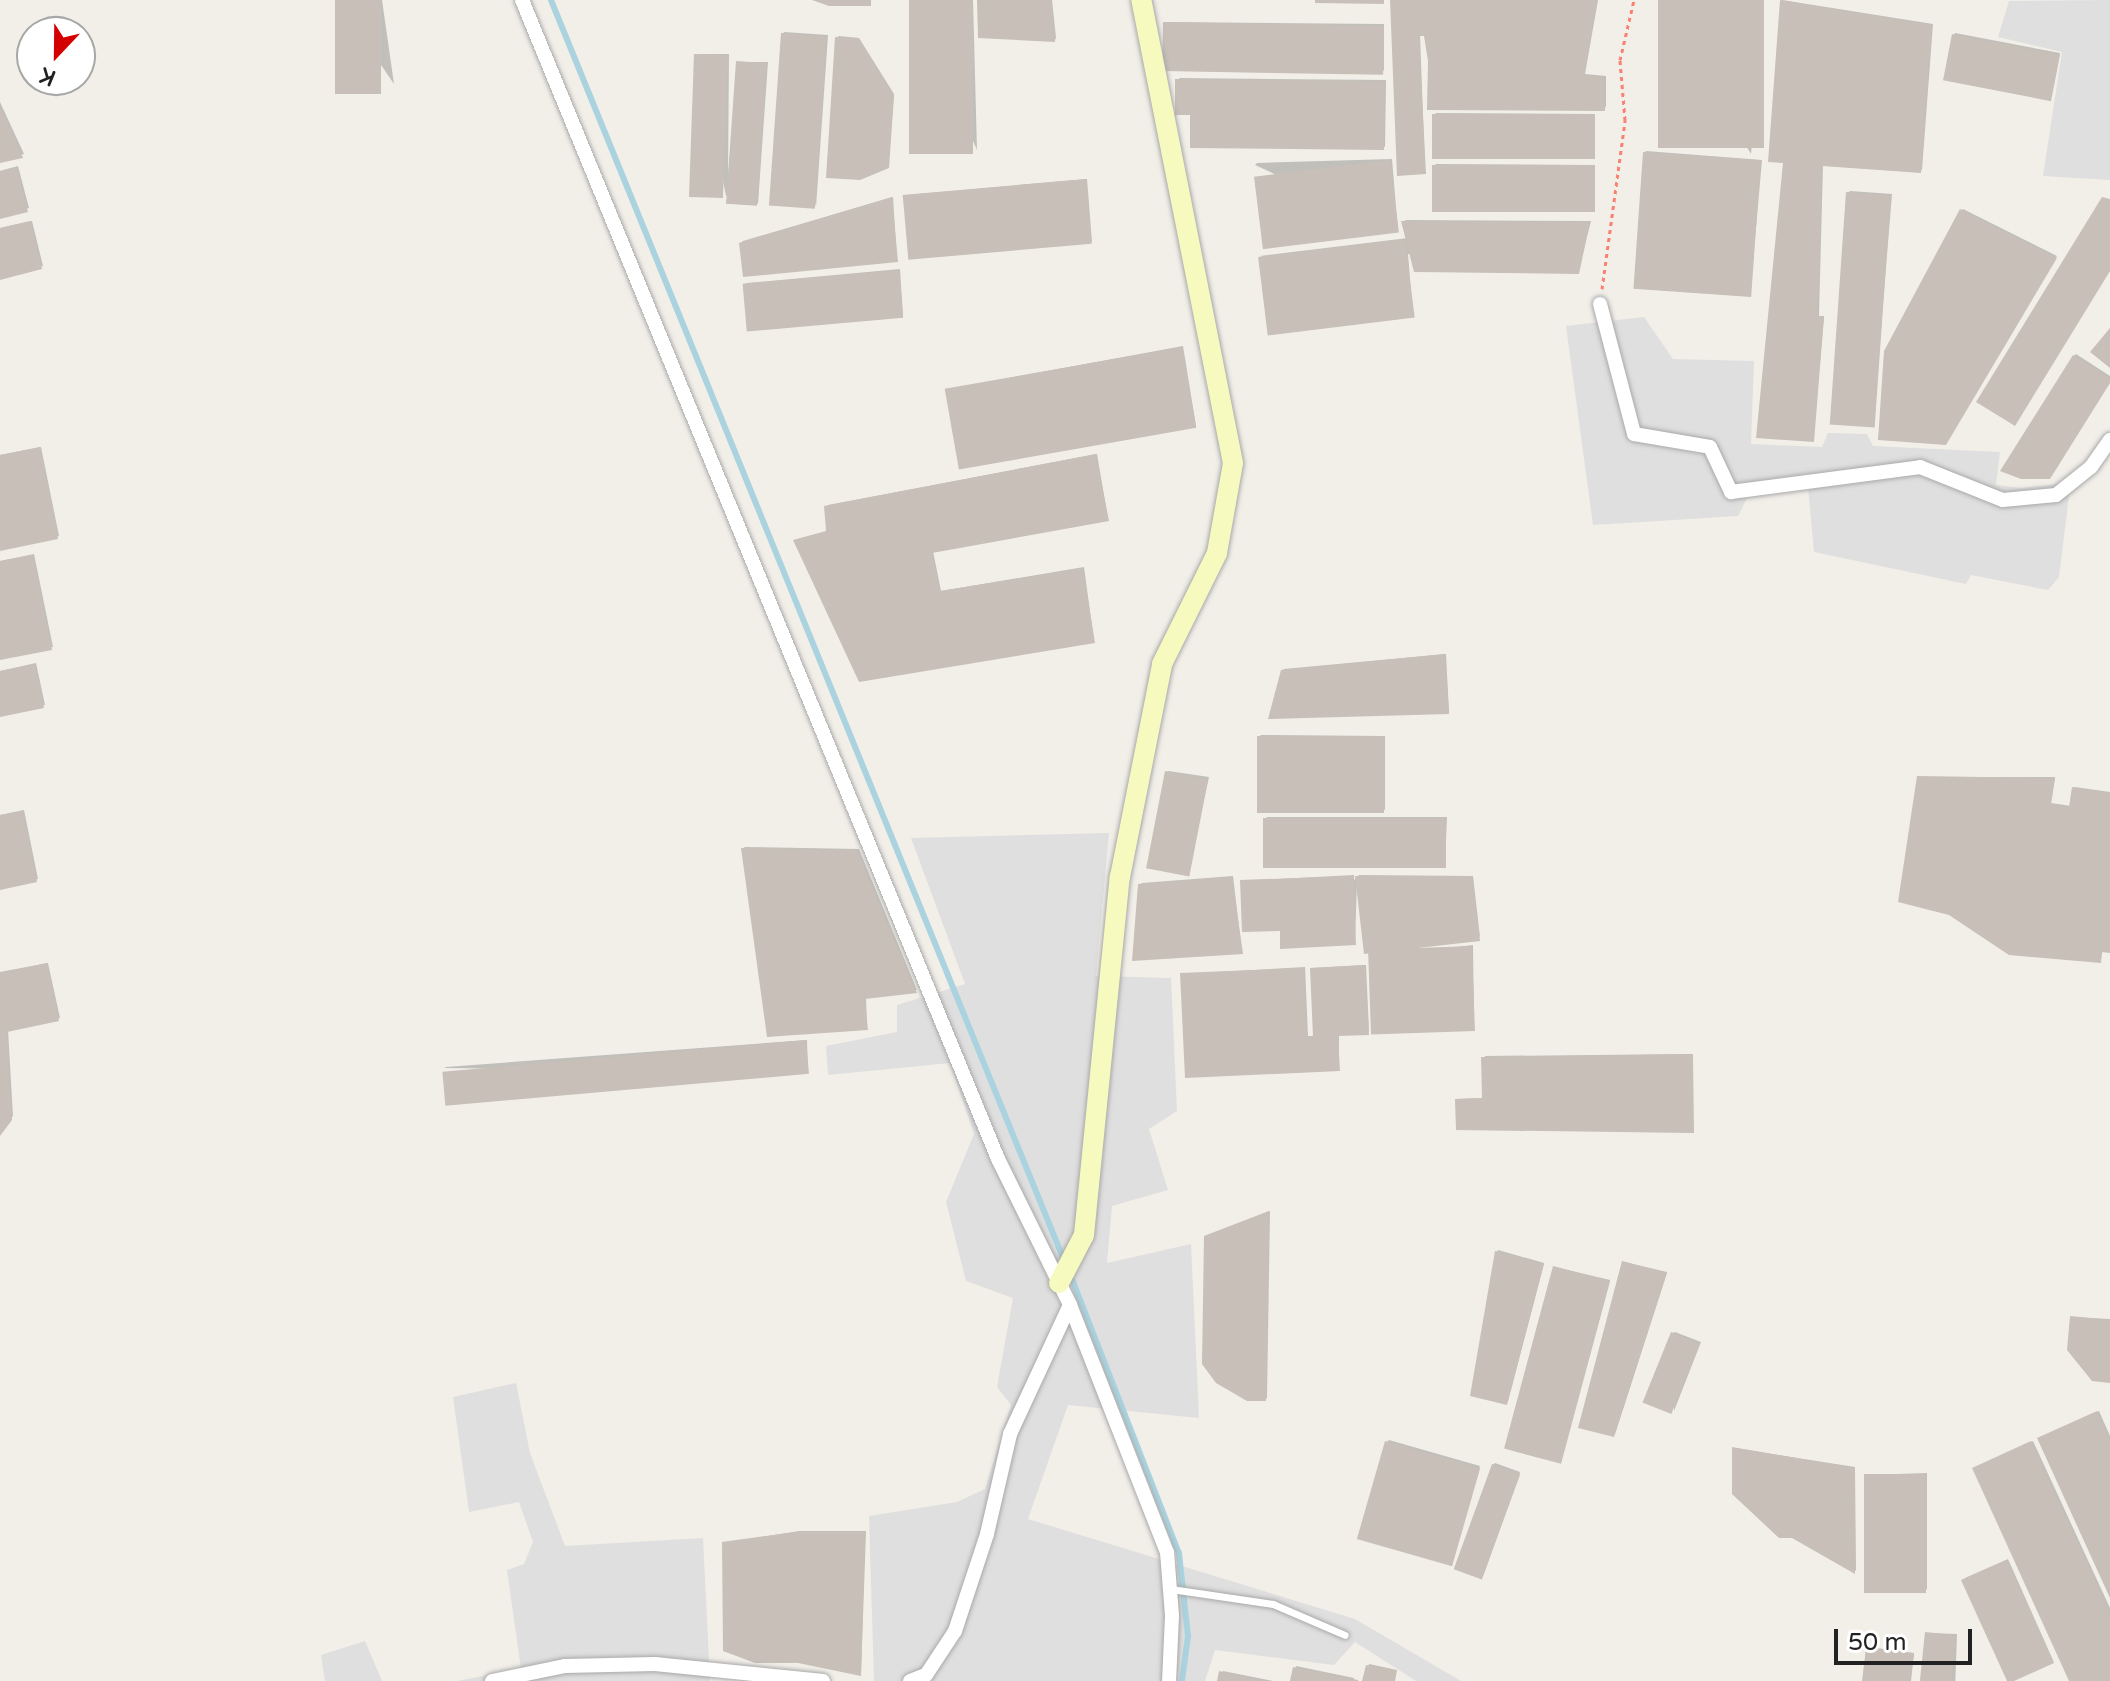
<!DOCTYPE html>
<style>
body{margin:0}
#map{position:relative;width:2110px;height:1681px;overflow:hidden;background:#f2efe9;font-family:"Varela Round",sans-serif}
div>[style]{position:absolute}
.residential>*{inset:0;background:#e0dfdf}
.shadow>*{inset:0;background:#0003;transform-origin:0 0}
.stream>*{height:6px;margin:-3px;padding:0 3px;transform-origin:3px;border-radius:3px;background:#aad3df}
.building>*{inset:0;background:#c7bfb8;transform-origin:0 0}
.path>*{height:3px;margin-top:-1.5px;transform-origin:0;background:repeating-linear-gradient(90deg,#fa8072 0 4px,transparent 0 8px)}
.roads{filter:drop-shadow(0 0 2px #a9a9a9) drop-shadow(0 0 2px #a9a9a9)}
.lane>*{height:7px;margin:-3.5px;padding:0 3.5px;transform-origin:3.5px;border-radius:3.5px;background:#fff}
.street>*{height:14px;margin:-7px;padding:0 7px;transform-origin:7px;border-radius:7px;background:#fff}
.secondary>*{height:20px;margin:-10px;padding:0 10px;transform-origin:10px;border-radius:10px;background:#f7fabf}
span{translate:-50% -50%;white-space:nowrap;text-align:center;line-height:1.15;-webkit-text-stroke:6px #fff;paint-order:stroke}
.north{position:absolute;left:16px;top:16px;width:80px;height:80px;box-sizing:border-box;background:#fff;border:2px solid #a7a7a7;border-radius:50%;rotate:202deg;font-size:22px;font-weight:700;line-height:32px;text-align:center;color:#222}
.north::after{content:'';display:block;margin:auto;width:28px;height:36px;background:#d40000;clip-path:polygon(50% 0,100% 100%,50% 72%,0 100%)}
.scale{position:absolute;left:1834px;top:1629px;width:138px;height:36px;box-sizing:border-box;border:4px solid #222;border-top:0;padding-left:10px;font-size:24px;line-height:28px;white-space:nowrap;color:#222;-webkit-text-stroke:6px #fff;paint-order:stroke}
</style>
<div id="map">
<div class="residential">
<i style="clip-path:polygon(2110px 0,2110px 180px,2043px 176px,2062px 52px,1998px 37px,2009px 1px)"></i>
<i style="clip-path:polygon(1644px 317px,1673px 359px,1754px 361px,1751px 444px,1822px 447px,1828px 433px,1867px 434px,1873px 446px,2000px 452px,1996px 485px,2021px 488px,2059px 484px,2072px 472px,2059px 577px,2048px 590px,1971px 575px,1966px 584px,1814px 552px,1808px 487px,1750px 492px,1738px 516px,1593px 525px,1566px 326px)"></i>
<i style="clip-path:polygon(1109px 833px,1096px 976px,1171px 978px,1177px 1111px,1149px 1129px,1168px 1190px,1112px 1206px,1107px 1263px,1191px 1244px,1199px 1418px,1068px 1405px,1028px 1519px,1355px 1619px,1461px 1681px,1416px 1681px,1355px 1642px,1334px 1665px,1215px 1650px,1205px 1681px,874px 1681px,869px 1516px,957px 1502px,985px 1489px,1011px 1405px,997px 1387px,1013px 1298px,966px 1281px,946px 1202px,974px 1134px,950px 1063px,828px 1075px,826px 1046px,897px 1032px,897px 1005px,965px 984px,911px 838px)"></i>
<i style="clip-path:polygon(516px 1383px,530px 1453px,565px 1546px,703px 1538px,710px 1681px,457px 1681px,521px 1669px,507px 1570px,524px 1564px,533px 1542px,519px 1502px,469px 1512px,453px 1397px)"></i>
<i style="clip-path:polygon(365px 1641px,382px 1681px,325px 1681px,321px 1655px)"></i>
</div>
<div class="shadow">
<i style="clip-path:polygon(337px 0,382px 0,394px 84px)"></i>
<i style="clip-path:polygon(911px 0,973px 0,977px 150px)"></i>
<i style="clip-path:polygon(979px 0,1052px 0,1056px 38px,1055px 40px)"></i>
<i style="clip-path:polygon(1395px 0,1598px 0,1585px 74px,1606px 76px,1606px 107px,1430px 60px,1425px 34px,1420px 34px,1425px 172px)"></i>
<i style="clip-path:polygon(1660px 0,1764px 0,1751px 154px)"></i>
<i style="clip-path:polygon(1782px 0,1933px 24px,1922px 170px,1823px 164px,1819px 316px,1824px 316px,1813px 440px,1785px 161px,1770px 160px)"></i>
<i style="clip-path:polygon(1165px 22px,1384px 24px,1384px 70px,1383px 71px)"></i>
<i style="clip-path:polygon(784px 32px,828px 35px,816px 207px,783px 34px)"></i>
<i style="clip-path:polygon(1955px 33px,2060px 53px,2051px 97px,1954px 35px)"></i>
<i style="clip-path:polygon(838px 36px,859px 38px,894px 94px,888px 166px)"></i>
<i style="clip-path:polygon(698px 54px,729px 54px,728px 177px,738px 62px,768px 62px,758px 204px,731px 191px,726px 196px)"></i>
<i style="clip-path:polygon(1179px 78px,1386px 80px,1385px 147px,1192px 113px)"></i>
<i style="clip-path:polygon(0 102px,24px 154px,0 161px)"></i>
<i style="clip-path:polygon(1436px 113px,1595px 114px,1595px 156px,1434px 115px)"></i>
<i style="clip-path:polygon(1646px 151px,1762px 160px,1750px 296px,1645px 153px)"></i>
<i style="clip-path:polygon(1392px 159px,1398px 231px,1255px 165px,1257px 163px)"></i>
<i style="clip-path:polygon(1595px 165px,1594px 211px,1434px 166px,1436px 164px)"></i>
<i style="clip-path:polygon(18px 166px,29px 208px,0 217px,0 171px)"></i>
<i style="clip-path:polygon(1087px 179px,1092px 242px,905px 197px,907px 195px)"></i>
<i style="clip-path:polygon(1850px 191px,1892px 194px,1873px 426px,1848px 193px)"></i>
<i style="clip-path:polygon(893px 197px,897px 260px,741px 243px,743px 241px)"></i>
<i style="clip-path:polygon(1963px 209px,2057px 256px,1947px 441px,1962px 210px)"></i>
<i style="clip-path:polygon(1405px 220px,1591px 221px,1578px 272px,1408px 254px,1413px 316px,1260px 256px,1408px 238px)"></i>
<i style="clip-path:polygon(32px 221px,43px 266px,0 278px,0 228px)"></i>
<i style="clip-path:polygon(900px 269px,903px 316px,745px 285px,747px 283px)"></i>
<i style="clip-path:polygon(1183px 346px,1196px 426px,947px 390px,949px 389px)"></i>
<i style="clip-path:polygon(2076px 354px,2110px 376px,2110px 381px,2074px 356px)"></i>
<i style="clip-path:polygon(41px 447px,59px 536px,0 549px,0 455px)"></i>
<i style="clip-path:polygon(1097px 454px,1108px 519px,933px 551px,941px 591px,1084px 567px,1094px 641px,860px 679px,796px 540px,828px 531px,828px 505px)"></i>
<i style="clip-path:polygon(34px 554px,53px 647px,0 658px,0 561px)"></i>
<i style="clip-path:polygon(1446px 654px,1449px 712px,1282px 671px,1284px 669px)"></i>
<i style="clip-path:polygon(36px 663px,45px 705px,0 715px,0 671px)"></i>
<i style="clip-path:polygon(1261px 735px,1385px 736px,1385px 810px,1259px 737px)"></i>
<i style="clip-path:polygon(1168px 771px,1209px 777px,1188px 871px,1167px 772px)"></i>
<i style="clip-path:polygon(1919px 777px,2055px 777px,2051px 803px,2071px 806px,2075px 787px,2110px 792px,2110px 951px,2103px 950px,2100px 961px)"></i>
<i style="clip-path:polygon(24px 810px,38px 879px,0 888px,0 815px)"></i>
<i style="clip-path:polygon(1447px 817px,1445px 866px,1265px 819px,1267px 817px)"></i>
<i style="clip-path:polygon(744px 847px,859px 849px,917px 990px,866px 997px,867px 1028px)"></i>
<i style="clip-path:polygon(1354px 875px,1354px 880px,1359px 875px,1473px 876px,1480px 937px,1357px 880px,1355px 944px,1282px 929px,1242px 881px)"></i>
<i style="clip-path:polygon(1233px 876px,1242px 952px,1140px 885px,1142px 883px)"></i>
<i style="clip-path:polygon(1473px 945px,1474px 1029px,1371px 959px,1373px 957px)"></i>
<i style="clip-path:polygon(48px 963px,60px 1018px,8px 1030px,13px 1116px,0 1133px,0 972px)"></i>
<i style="clip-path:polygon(1366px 965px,1369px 1031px,1339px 1034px,1339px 1069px,1182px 974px,1305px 967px,1308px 1036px,1315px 1036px,1312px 968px)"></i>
<i style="clip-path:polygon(807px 1040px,808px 1072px,444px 1068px,446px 1067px)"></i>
<i style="clip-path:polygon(1693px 1054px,1693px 1131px,1457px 1099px,1484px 1098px,1485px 1056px)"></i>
<i style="clip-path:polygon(1270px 1211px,1267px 1398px,1266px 1399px,1208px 1235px)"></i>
<i style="clip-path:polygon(1498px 1250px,1544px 1263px,1508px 1401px,1497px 1252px)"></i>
<i style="clip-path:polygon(1624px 1262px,1667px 1272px,1615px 1434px)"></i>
<i style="clip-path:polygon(1555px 1267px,1610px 1280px,1560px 1462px)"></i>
<i style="clip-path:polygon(2072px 1317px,2110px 1319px,2110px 1381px)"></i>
<i style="clip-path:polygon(1675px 1332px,1701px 1342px,1674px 1411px,1673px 1333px)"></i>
<i style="clip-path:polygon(2099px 1411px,2110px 1436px,2110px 1593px,2041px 1437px)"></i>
<i style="clip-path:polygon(1389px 1440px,1480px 1466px,1446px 1560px,1387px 1442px)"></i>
<i style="clip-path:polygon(2033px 1441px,2110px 1608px,2110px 1681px,2072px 1681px,1976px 1467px)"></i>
<i style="clip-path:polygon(1734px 1448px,1855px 1467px,1856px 1570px,1855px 1571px)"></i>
<i style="clip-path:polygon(1495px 1463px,1520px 1472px,1483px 1576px,1493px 1465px)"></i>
<i style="clip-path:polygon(1927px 1473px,1927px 1589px,1925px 1591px,1866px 1475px)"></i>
<i style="clip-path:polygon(799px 1531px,866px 1531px,861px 1674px,724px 1543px)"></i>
<i style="left:2008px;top:1559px;width:111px;height:47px;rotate:66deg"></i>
<i style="left:1927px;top:1633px;width:30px;height:48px;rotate:2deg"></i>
<i style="clip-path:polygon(1869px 1647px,1914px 1653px,1911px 1681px,1864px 1681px)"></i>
<i style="clip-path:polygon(1369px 1664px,1397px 1670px,1395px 1681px,1365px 1681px)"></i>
<i style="clip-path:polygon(1296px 1666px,1354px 1678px,1354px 1681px,1292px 1681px)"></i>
<i style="clip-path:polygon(1223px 1671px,1273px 1681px,1219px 1681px)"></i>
</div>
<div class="stream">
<i style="left:551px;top:0;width:1360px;rotate:67.85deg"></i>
<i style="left:1070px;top:1274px;width:300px;rotate:68.7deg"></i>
<i style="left:1179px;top:1553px;width:83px;rotate:83.8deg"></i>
<i style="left:1188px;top:1636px;width:45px;rotate:97.6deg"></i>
</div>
<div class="building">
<i style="left:335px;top:0;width:46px;height:94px"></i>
<i style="clip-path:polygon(812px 0,871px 0,871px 6px,829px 6px)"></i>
<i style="left:909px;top:0;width:64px;height:154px"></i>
<i style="clip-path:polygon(977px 0,1051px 0,1055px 42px,978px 38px)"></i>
<i style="clip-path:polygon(1315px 0,1384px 0,1384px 4px,1315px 3px)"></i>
<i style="clip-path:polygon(1390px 0,1597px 0,1584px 75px,1605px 77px,1605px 111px,1427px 110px,1428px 61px,1424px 36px,1419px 36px,1426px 174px,1397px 176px)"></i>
<i style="left:1658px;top:0;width:106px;height:148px"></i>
<i style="clip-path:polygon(1780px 0,1932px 25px,1921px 173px,1822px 166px,1818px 317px,1824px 317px,1814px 442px,1756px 438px,1783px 163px,1768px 162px)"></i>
<i style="left:1163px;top:22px;width:221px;height:49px;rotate:1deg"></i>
<i style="left:781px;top:33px;width:46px;height:173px;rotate:4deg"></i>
<i style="left:1952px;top:34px;width:110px;height:47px;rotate:11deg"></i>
<i style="clip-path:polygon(835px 37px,858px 38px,894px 96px,889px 168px,860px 180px,826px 178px)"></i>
<i style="left:694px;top:54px;width:34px;height:143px;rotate:2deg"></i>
<i style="left:736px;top:61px;width:31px;height:143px;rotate:4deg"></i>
<i style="clip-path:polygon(1175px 79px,1385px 81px,1384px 150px,1190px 148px,1190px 115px,1175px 115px)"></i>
<i style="clip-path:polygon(0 106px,23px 158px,0 163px)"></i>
<i style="left:1432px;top:114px;width:163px;height:45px"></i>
<i style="left:1643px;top:152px;width:118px;height:137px;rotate:4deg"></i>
<i style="left:1390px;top:160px;width:73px;height:137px;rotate:83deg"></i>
<i style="left:1432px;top:165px;width:163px;height:47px"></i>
<i style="clip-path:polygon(17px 167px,28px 212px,0 219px,0 171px)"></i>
<i style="left:1086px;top:179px;width:65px;height:184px;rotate:85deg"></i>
<i style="left:1846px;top:192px;width:45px;height:233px;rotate:4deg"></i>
<i style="clip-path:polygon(892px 197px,898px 262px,743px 277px,739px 243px)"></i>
<i style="clip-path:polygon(2102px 197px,2110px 199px,2110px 271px,2015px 426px,1976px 402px)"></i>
<i style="clip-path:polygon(1960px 209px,2057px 258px,1946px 445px,1878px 440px,1884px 351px)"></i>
<i style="clip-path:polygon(30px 221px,42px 269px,0 280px,0 228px)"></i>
<i style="clip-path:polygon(1401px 221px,1590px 222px,1579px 274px,1414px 272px)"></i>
<i style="left:1405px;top:239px;width:79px;height:148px;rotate:83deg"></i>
<i style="left:899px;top:270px;width:48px;height:157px;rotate:85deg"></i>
<i style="clip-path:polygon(2110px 328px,2110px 368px,2090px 352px)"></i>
<i style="left:1182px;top:347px;width:82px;height:241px;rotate:80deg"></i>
<i style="clip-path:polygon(2073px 355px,2110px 378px,2110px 383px,2050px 479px,2021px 479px,2000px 471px)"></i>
<i style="clip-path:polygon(40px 447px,58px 539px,0 551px,0 455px)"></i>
<i style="clip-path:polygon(1096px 454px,1109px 521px,932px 553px,940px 591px,1083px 568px,1095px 643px,859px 682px,793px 540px,826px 531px,824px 506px)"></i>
<i style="clip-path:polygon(33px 555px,52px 650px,0 660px,0 561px)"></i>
<i style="clip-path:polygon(1445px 654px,1449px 714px,1268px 719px,1281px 670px)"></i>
<i style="clip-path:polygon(35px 664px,44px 708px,0 717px,0 671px)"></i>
<i style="left:1257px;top:736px;width:127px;height:77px"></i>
<i style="left:1165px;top:771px;width:44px;height:99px;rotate:11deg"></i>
<i style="clip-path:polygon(1917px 776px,2055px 778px,2051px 804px,2069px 807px,2072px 787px,2110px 793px,2110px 953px,2102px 952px,2101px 963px,2009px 955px,1949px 915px,1898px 902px)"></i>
<i style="clip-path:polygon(23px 811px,37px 882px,0 890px,0 815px)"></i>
<i style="left:1263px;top:818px;width:183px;height:50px"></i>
<i style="clip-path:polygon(741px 848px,857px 850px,917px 993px,865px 999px,868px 1030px,767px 1037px)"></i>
<i style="clip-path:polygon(1353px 876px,1356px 945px,1280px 949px,1280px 931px,1242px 932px,1240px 880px)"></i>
<i style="clip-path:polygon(1355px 876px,1472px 876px,1480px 941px,1364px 954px)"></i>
<i style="clip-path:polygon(1232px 877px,1243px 954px,1132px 961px,1138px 884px)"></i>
<i style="left:1472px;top:946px;width:85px;height:104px;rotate:88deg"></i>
<i style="clip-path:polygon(47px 963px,59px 1021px,7px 1032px,12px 1120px,0 1136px,0 973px)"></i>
<i style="clip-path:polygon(1365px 965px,1369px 1035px,1338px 1036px,1340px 1071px,1185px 1078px,1180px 973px,1304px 968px,1307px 1037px,1313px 1037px,1310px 968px)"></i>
<i style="left:806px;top:1040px;width:34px;height:365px;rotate:85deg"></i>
<i style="clip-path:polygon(1693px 1054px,1694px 1133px,1456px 1130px,1455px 1099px,1482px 1098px,1481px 1057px)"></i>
<i style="clip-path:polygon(1269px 1211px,1266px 1401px,1247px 1401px,1216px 1383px,1202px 1364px,1204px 1236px)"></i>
<i style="clip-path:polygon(1495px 1251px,1544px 1264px,1507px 1405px,1470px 1396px)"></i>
<i style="clip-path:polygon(1622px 1261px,1667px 1273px,1614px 1437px,1578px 1428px)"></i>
<i style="left:1553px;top:1266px;width:59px;height:189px;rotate:15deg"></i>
<i style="clip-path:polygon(2070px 1316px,2110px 1320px,2110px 1383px,2092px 1381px,2067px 1350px)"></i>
<i style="left:1671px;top:1332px;width:31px;height:76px;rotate:22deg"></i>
<i style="clip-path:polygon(2097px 1411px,2110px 1440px,2110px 1598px,2037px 1438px)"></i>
<i style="left:1385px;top:1441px;width:99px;height:102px;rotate:16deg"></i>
<i style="clip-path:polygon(2031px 1441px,2110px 1613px,2110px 1681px,2069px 1681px,1972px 1468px)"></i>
<i style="clip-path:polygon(1732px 1447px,1855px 1468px,1855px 1574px,1792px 1538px,1779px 1538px,1732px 1494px)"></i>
<i style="left:1492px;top:1464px;width:30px;height:112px;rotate:20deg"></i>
<i style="left:1864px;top:1474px;width:62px;height:119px"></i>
<i style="clip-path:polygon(796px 1532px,865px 1532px,861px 1676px,798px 1663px,755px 1663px,723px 1651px,722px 1542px)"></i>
<i style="clip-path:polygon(2007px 1560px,2054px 1663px,2014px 1681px,2007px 1681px,1961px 1580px)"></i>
<i style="left:1925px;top:1632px;width:31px;height:49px;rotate:6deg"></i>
<i style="clip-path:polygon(1866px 1648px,1914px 1654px,1910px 1681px,1862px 1681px)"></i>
<i style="clip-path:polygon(1366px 1665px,1396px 1671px,1394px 1681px,1362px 1681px)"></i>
<i style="clip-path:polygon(1293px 1667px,1358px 1680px,1358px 1681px,1290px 1681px)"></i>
<i style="clip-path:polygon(1219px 1671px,1260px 1680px,1259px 1681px,1217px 1681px)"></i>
</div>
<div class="path">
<i style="left:1602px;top:289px;width:171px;rotate:-82.2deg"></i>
<i style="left:1625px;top:120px;width:60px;rotate:-94.8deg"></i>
<i style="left:1620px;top:60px;width:62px;rotate:-76.9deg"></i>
</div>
<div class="roads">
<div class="lane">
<i style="left:1171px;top:1589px;width:103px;rotate:8.4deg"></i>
<i style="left:1273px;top:1604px;width:78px;rotate:23.3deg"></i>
</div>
<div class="street">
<i style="left:522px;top:0;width:1253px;rotate:67.67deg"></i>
<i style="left:998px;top:1159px;width:163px;rotate:63.7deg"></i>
<i style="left:1070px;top:1305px;width:265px;rotate:68.6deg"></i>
<i style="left:1167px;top:1552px;width:64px;rotate:85.5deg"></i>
<i style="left:1172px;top:1616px;width:65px;rotate:92.6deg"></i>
<i style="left:1600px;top:304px;width:134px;rotate:75.3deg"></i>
<i style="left:1634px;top:434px;width:77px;rotate:9.7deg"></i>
<i style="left:1710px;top:447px;width:50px;rotate:65deg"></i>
<i style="left:1731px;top:492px;width:191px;rotate:-7.5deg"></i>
<i style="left:1920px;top:467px;width:89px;rotate:21.7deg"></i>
<i style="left:2003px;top:500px;width:53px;rotate:-5.4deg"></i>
<i style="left:2056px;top:495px;width:45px;rotate:-38.7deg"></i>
<i style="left:2091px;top:467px;width:33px;rotate:-55deg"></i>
<i style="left:492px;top:1681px;width:75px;rotate:-11.6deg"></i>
<i style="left:565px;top:1666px;width:90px;rotate:-1.3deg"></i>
<i style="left:655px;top:1664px;width:169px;rotate:5.8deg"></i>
<i style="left:910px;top:1681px;width:17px;rotate:-21deg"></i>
<i style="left:926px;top:1675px;width:53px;rotate:-56.6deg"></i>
<i style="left:955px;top:1631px;width:102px;rotate:-71.7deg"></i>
<i style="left:987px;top:1534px;width:103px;rotate:-77deg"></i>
<i style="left:1010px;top:1434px;width:142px;rotate:-65.1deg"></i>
</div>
<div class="secondary">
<i style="left:1059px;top:1283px;width:54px;rotate:-62.5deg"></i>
<i style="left:1084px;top:1235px;width:360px;rotate:-84.3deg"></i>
<i style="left:1120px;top:877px;width:217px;rotate:-78.8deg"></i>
<i style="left:1162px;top:664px;width:124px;rotate:-63.6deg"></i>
<i style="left:1217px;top:553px;width:91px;rotate:-79.9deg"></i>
<i style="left:1233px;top:463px;width:472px;rotate:-101.2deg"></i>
</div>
</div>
<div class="north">K</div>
<div class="scale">50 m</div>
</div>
